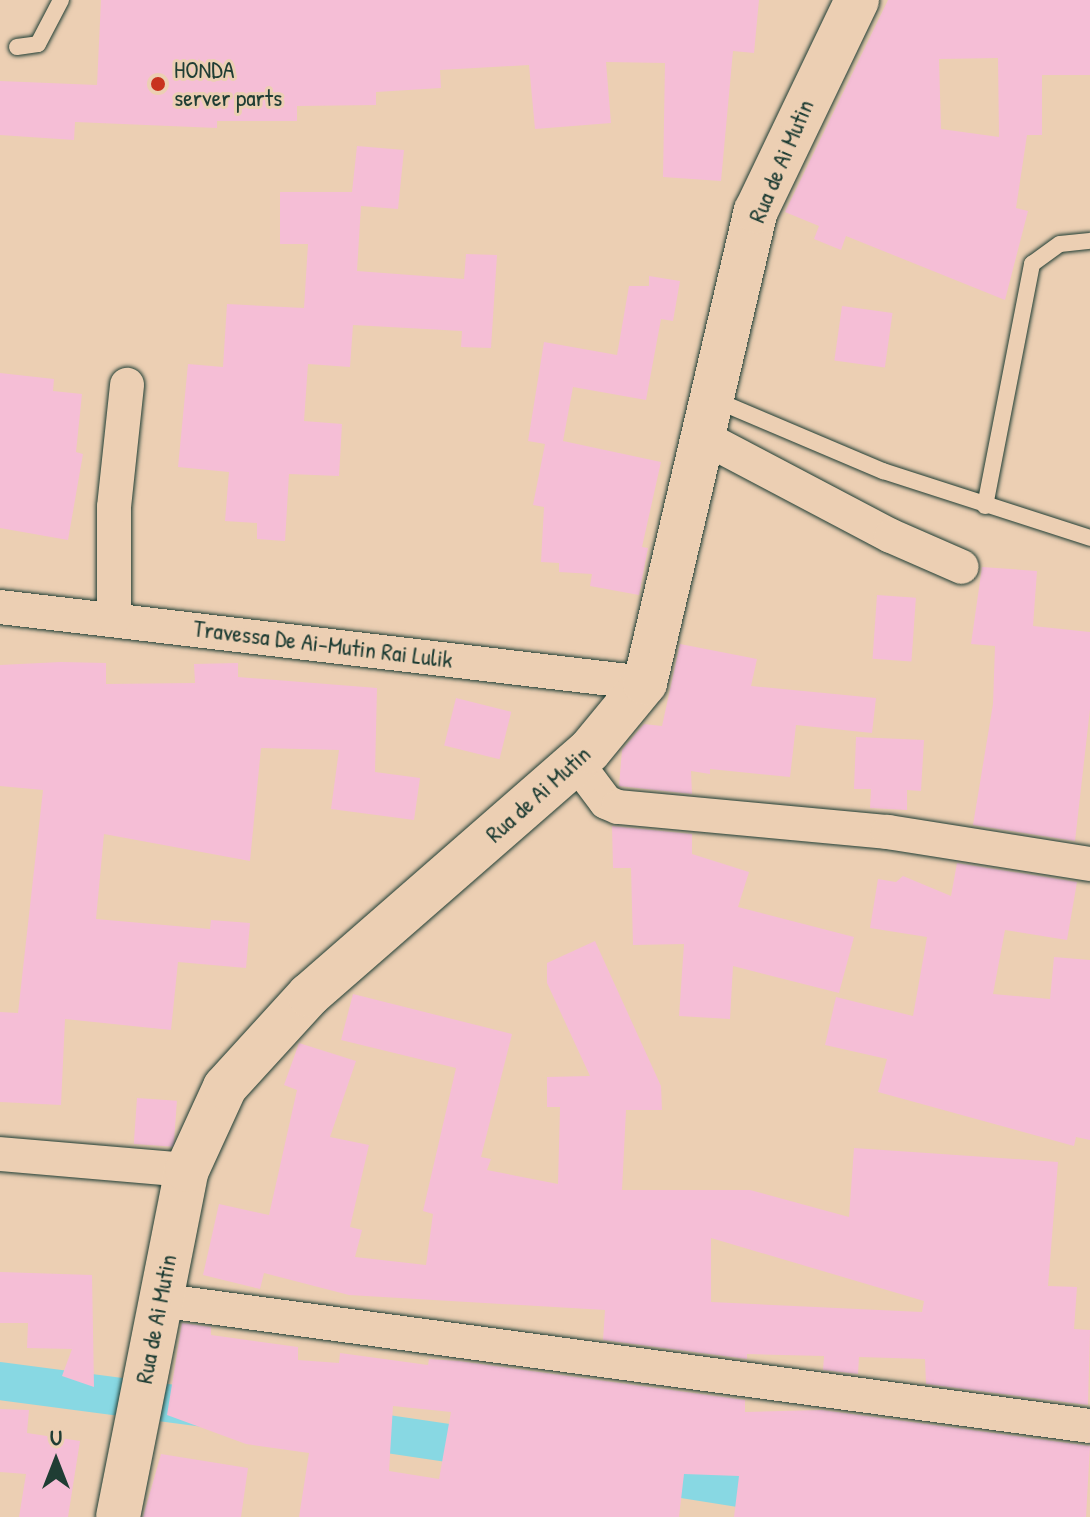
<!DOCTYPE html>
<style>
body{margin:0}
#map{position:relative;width:1090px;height:1517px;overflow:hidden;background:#eccfb3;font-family:"Patrick Hand",sans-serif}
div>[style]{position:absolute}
.canal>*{height:38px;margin:-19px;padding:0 19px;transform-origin:19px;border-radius:19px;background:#88d8e3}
.building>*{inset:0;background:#f5bed6;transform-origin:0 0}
.roads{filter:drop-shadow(0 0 2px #1f3d34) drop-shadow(0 0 2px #1f3d34)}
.lane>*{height:16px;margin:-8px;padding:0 8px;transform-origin:8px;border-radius:8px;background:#eccfb3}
.street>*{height:34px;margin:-17px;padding:0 17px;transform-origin:17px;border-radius:17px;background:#eccfb3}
.secondary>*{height:44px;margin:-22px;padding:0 22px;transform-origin:22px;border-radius:22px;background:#eccfb3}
.dots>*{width:22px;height:22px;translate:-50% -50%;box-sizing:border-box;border:4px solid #eccfb3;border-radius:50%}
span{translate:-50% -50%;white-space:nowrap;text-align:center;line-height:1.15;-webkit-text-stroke:6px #eccfb3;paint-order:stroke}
.poi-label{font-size:24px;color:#1f3d34}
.left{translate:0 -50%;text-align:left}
.street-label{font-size:24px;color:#1f3d34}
.north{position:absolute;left:16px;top:1421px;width:80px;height:80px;-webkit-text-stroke:6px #eccfb3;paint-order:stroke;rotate:0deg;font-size:22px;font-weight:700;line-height:32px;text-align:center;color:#1f3d34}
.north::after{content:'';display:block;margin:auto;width:28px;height:36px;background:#1f3d34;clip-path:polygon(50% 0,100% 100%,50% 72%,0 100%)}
</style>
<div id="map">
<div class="canal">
<i style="left:0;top:1381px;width:221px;rotate:7.5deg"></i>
<i style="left:340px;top:1427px;width:158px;rotate:8.4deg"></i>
<i style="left:632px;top:1471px;width:159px;rotate:9deg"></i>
</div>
<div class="building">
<i style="clip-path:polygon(101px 0,759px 0,754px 53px,733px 51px,721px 181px,663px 177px,665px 63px,606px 62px,611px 123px,535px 129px,529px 65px,440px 70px,441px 88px,376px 92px,376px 105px,297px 106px,297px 121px,217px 121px,217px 128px,75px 122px,74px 140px,0 135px,0 81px,97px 85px)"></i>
<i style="clip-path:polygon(evenodd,888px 0,1090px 0,1090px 75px,1042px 75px,1042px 135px,1027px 135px,1016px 208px,1028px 211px,1005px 300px,846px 236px,841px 250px,814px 239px,819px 226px,785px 212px,888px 0,998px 58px,999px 137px,941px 129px,939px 59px,998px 58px)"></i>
<i style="clip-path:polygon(357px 146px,404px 150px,398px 209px,361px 206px,357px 271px,464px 279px,466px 254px,497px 255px,491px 348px,461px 347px,462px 331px,353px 325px,350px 367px,308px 364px,304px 421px,342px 424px,339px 476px,289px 474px,285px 541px,257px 539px,257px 523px,225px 521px,229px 472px,178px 467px,188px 364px,223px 367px,227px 304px,304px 308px,308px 244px,280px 244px,280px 192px,352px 192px)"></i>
<i style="clip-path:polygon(649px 276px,680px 281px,673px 321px,661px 319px,646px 400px,573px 387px,563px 441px,661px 462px,642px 547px,648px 548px,639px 595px,590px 586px,592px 574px,559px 572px,559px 563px,541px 562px,544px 507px,533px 505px,545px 444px,528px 441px,544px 342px,617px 355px,629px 286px,649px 286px)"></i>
<i style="left:842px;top:306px;width:51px;height:55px;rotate:8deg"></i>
<i style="clip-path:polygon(0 373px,54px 379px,53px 391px,82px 394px,76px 452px,83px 454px,68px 540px,0 528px)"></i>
<i style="clip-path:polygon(982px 567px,1037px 571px,1033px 626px,1090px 632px,1090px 709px,1075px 841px,973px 825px,993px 704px,995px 646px,971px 644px)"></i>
<i style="left:877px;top:595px;width:39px;height:64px;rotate:4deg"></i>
<i style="clip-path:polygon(680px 644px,757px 659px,751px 686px,876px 698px,872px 733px,796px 725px,790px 777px,710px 769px,710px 774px,691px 771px,692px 794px,619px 786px,622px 750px,644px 724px,662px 726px)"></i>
<i style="clip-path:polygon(61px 662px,106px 663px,106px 684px,195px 683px,194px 664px,238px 663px,238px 677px,377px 688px,375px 772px,420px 778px,414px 820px,331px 809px,339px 750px,261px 748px,250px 861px,104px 834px,96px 919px,210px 929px,211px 920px,250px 923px,246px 968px,178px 962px,171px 1030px,65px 1019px,61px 1105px,0 1102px,0 1012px,18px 1013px,43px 790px,0 786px,0 665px)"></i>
<i style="left:456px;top:698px;width:57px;height:49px;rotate:14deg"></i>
<i style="clip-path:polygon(856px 737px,924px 740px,921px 791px,907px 790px,907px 810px,870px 808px,871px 789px,854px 789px)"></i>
<i style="clip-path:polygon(612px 826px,692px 834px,692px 854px,749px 872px,738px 907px,854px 937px,839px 993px,733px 966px,730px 1019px,679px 1016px,684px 944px,633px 945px,631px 868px,613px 868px)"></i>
<i style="clip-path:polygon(957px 863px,1077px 882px,1067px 940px,1005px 930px,993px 994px,1050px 999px,1054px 957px,1090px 960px,1090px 1140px,1076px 1137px,1074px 1146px,878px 1092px,887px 1059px,825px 1045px,836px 997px,913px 1016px,927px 937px,870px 928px,878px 879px,896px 882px,903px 876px,951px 896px)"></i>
<i style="clip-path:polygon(evenodd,595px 941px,661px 1086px,662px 1110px,626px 1110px,622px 1190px,750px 1190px,849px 1217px,854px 1148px,1058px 1162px,1048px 1286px,1077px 1287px,1074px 1329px,1090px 1330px,1088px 1405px,926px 1384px,925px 1359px,859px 1357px,858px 1374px,823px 1370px,824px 1356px,747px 1354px,747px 1359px,603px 1340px,605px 1310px,349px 1295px,264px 1273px,260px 1289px,203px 1275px,219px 1204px,269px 1215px,297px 1090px,284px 1085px,299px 1043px,356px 1061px,330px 1137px,369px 1145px,350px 1227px,362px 1230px,355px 1257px,426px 1265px,433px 1214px,423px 1211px,456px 1068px,341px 1040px,353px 994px,512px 1034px,481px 1157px,491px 1159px,487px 1170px,558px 1184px,560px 1107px,547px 1107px,547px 1077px,590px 1076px,547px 983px,547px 963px,595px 941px,711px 1238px,924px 1301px,922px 1312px,711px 1302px,711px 1238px)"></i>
<i style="left:137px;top:1098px;width:40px;height:46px;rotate:4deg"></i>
<i style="clip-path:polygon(0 1272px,92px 1275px,94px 1387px,62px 1376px,72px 1349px,27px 1348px,28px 1323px,0 1323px)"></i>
<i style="clip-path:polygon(evenodd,182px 1323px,211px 1327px,211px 1335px,298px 1347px,298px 1360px,339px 1363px,340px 1353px,428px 1365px,429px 1359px,459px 1361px,745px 1400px,745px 1412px,822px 1410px,1090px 1446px,1086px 1517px,734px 1517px,739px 1476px,684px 1474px,679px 1517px,299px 1517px,309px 1453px,246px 1444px,167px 1415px,182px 1323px,393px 1406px,451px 1412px,439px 1479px,389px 1471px,393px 1406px)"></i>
<i style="clip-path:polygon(0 1409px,29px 1410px,27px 1433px,80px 1441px,68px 1517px,19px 1517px,26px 1474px,0 1472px)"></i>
<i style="clip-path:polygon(161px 1454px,248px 1468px,241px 1517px,143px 1517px)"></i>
</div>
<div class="roads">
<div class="lane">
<i style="left:17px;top:47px;width:21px;rotate:-8deg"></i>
<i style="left:38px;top:44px;width:50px;rotate:-62.4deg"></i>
<i style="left:713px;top:399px;width:185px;rotate:23deg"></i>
<i style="left:883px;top:471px;width:218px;rotate:17.9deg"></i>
<i style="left:985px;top:506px;width:247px;rotate:-79deg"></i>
<i style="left:1032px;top:264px;width:34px;rotate:-36deg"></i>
<i style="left:1060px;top:244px;width:30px;rotate:-6deg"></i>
</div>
<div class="street">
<i style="left:703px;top:437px;width:212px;rotate:27.8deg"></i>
<i style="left:891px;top:536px;width:77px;rotate:23.6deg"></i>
<i style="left:0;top:607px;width:649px;rotate:6.72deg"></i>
<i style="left:114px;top:618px;width:111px;rotate:-90deg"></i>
<i style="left:114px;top:507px;width:123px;rotate:-83.9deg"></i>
<i style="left:576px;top:762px;width:50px;rotate:53.1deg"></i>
<i style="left:606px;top:802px;width:13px;rotate:23deg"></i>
<i style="left:618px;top:807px;width:271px;rotate:5.3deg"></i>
<i style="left:888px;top:832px;width:205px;rotate:9deg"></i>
<i style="left:0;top:1154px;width:188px;rotate:4.9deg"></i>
<i style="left:158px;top:1300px;width:940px;rotate:7.7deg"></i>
</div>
<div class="secondary">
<i style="left:118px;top:1517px;width:354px;rotate:-78.8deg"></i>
<i style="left:187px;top:1170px;width:91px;rotate:-65.4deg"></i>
<i style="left:225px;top:1087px;width:125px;rotate:-47.6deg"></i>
<i style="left:309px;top:995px;width:371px;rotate:-41.1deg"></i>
<i style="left:589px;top:751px;width:88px;rotate:-50.5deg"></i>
<i style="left:645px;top:683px;width:485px;rotate:-76.8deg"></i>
<i style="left:756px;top:211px;width:234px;rotate:-64.4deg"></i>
</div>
</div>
<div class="dots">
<i style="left:158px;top:84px;background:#c8321e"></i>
</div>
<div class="poi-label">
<span class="left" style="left:174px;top:84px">HONDA<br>server parts</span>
</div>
<div class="street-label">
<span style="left:781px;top:161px;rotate:-67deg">Rua de Ai Mutin</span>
<span style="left:323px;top:644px;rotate:7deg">Travessa De Ai-Mutin Rai Lulik</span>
<span style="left:538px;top:794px;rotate:-42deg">Rua de Ai Mutin</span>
<span style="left:156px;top:1319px;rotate:-79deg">Rua de Ai Mutin</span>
</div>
<div class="north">U</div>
</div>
